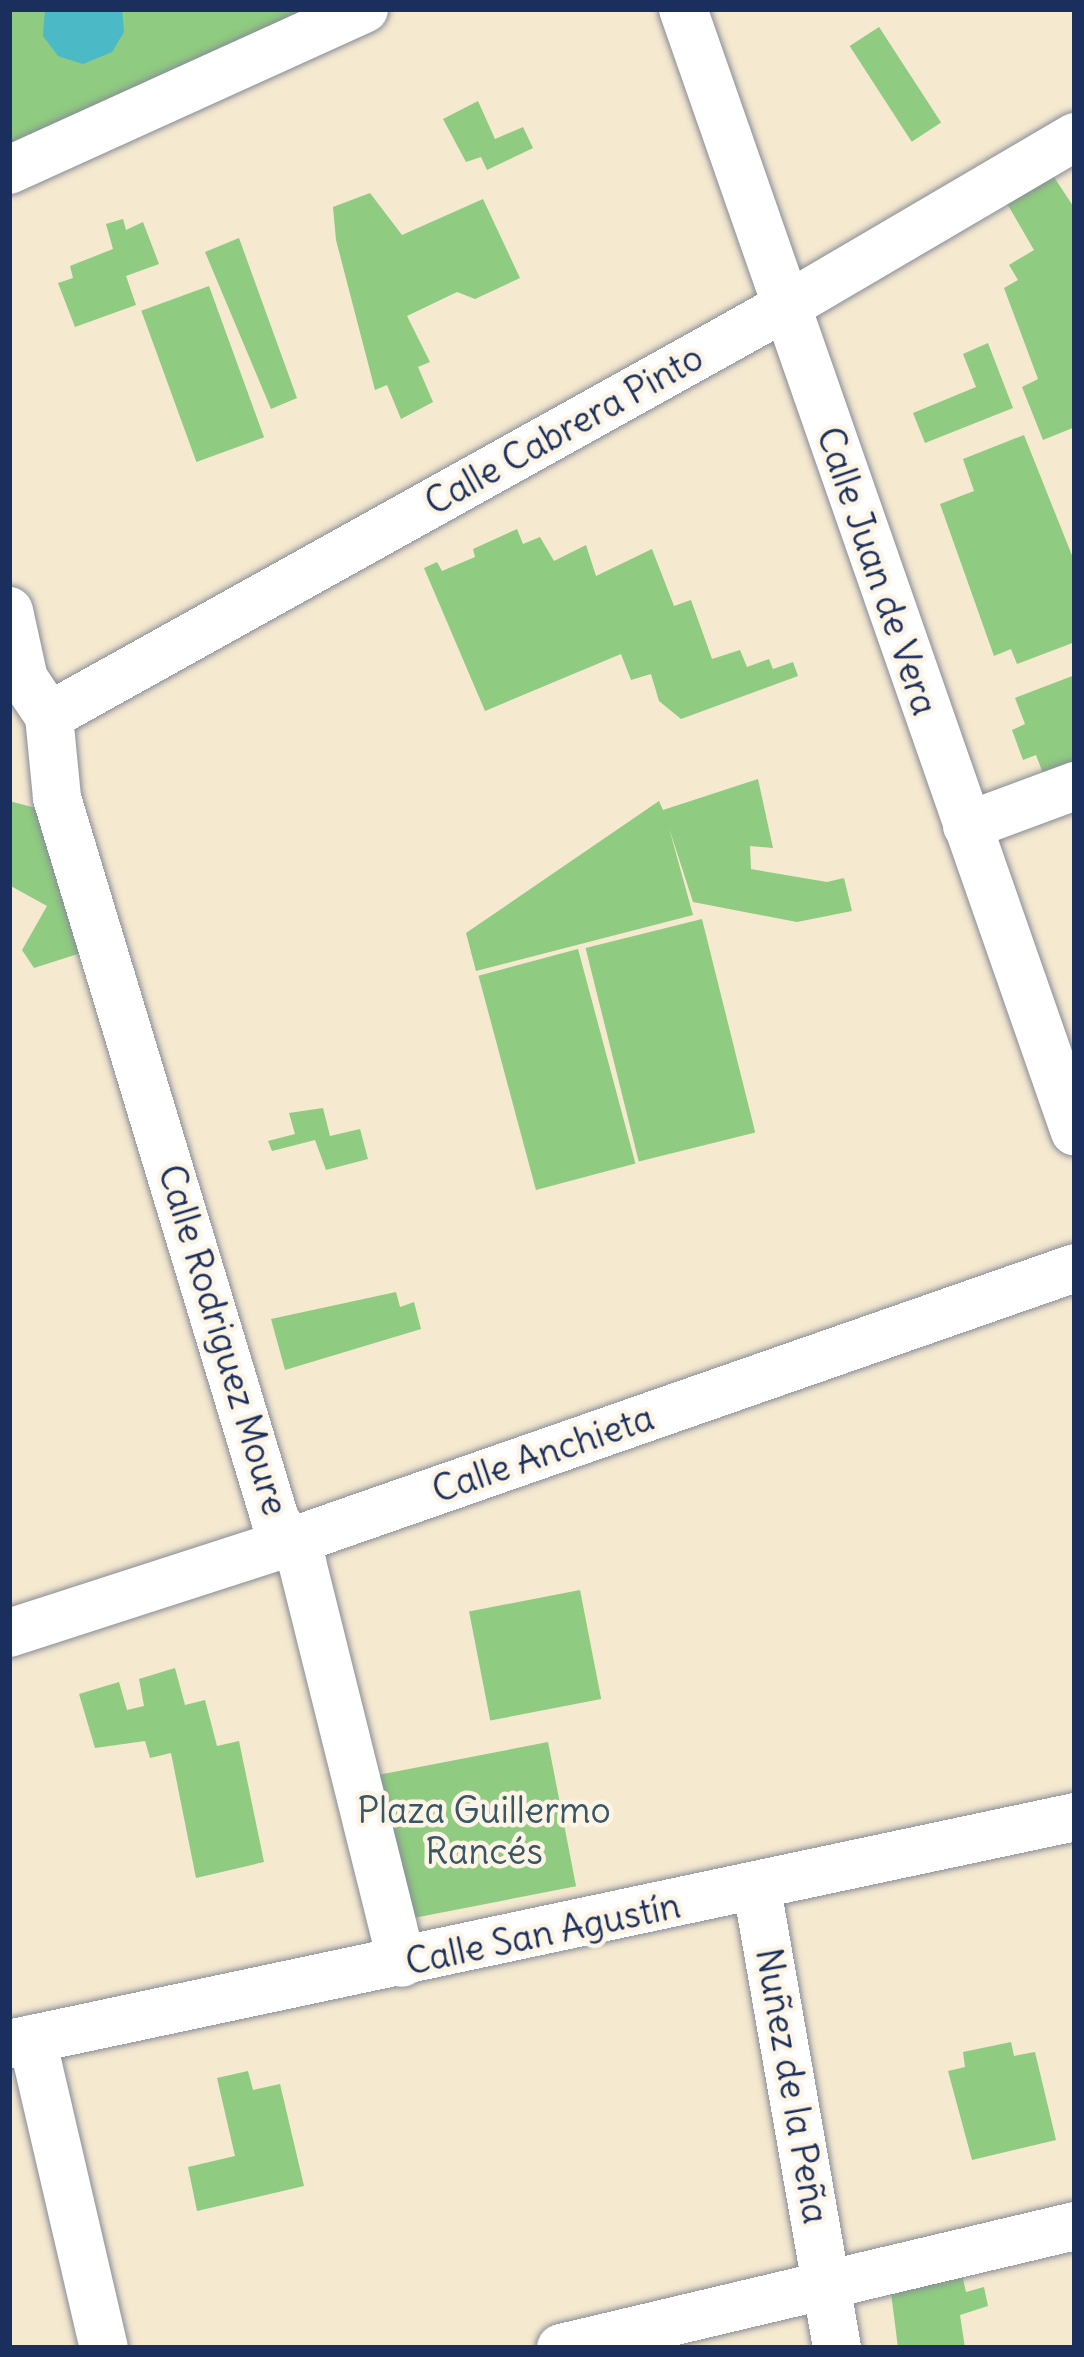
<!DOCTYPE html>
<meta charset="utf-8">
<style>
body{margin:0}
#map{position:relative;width:1084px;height:2357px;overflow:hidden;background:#f5e9d0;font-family:Delius,sans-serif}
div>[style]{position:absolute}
.green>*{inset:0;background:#8fcb80;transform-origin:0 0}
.water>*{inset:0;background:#4bb9c6}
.roads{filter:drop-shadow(0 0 3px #888c97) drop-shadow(0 0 3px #888c97)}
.minor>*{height:48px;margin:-24px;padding:0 24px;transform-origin:24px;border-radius:24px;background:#fff}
span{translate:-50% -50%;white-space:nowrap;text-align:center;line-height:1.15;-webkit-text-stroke:9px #fcf5e5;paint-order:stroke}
.street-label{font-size:36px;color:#1b2f5e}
.park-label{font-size:36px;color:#385666}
.frame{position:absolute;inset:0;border:12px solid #1b2f5e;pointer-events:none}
</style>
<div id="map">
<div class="green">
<i style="clip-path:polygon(9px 9px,364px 9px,9px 170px)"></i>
<i style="left:879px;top:27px;width:114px;height:35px;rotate:57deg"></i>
<i style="clip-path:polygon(478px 101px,495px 139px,523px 127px,533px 148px,487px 170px,481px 157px,466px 162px,443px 119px)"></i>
<i style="clip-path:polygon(1052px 174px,1075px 209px,1075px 427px,1043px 440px,1022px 387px,1038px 379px,1004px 288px,1018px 280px,1009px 265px,1034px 250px,1005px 200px)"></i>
<i style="clip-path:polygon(370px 193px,402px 235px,483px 199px,520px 278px,475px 299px,457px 292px,407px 316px,430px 362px,418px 367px,433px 402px,401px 419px,387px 385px,375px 390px,336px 240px,333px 207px)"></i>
<i style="clip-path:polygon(123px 219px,126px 230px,143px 222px,159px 264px,126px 276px,136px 305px,75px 327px,58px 283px,73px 278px,70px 266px,113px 249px,106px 224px)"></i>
<i style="clip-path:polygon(239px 238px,297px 398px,271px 409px,205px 252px)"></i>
<i style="left:209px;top:286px;width:161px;height:72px;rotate:70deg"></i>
<i style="clip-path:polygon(988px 343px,1013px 408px,925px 443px,913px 413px,976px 387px,963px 354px)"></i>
<i style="clip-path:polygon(1024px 435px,1075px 563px,1075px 642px,1017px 664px,1011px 649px,994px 656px,940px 504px,974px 491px,963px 459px)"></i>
<i style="clip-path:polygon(517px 529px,523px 544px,540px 537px,554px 561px,586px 545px,596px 576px,652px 549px,674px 606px,691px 600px,712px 659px,740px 650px,747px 667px,769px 659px,773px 669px,793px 662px,798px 676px,681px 719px,659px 701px,651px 674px,631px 680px,621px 654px,485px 711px,424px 568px,437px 562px,442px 571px,475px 557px,473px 549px)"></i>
<i style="clip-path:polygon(1075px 675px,1075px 764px,1044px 776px,1036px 755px,1023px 760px,1012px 730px,1025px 724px,1015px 698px)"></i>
<i style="clip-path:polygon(758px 779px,773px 848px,750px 846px,751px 869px,827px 882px,844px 878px,852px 911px,797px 922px,693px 902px,669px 828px,693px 915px,476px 971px,466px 933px,659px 801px,663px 810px)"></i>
<i style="clip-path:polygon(9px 801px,40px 809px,84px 952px,34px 968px,22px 950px,47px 906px,9px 885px)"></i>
<i style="left:702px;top:919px;width:220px;height:120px;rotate:76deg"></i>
<i style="left:578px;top:949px;width:222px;height:103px;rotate:75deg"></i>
<i style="clip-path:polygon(323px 1108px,330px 1136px,360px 1129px,368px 1159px,326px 1170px,315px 1140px,272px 1151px,268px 1141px,295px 1134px,289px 1113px)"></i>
<i style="clip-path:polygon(396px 1292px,400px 1307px,414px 1302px,421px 1329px,285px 1370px,271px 1319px)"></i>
<i style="left:580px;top:1590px;width:111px;height:113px;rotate:79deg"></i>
<i style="clip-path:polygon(175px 1668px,185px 1705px,205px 1700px,217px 1746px,239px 1741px,264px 1862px,196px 1878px,171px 1753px,150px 1758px,145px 1741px,95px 1748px,79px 1694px,119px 1682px,127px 1710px,144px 1706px,139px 1679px)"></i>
<i style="left:548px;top:1742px;width:147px;height:176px;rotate:79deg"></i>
<i style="clip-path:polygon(1011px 2042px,1014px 2056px,1035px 2052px,1056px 2140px,972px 2160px,948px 2071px,965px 2067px,963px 2052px)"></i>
<i style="clip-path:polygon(248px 2071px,253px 2090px,280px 2084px,304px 2186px,197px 2211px,188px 2167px,235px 2156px,217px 2078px)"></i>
<i style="clip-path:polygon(961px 2270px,966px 2292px,984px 2287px,988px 2306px,960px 2315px,965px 2348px,898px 2348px,890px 2285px)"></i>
</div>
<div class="water">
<i style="clip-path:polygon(45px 9px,122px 9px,124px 32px,112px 52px,83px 64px,58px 56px,43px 36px)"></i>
</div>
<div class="roads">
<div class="minor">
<i style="left:683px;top:9px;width:1189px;rotate:70.76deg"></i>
<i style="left:9px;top:170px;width:390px;rotate:-24.4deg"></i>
<i style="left:9px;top:611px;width:70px;rotate:77.6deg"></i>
<i style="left:24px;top:679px;width:45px;rotate:56deg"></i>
<i style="left:49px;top:716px;width:82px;rotate:84.4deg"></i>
<i style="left:57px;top:798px;width:753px;rotate:73.18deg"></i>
<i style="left:275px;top:1519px;width:51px;rotate:57.9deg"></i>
<i style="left:302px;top:1562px;width:413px;rotate:76deg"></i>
<i style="left:49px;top:716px;width:842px;rotate:-29.06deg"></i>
<i style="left:785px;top:307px;width:336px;rotate:-30.4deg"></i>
<i style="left:967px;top:826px;width:115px;rotate:-20.3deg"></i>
<i style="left:9px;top:1633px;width:295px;rotate:-17.9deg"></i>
<i style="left:290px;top:1542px;width:831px;rotate:-19.24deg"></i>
<i style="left:757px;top:1889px;width:466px;rotate:80.1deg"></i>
<i style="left:32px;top:2039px;width:317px;rotate:76.9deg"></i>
<i style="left:9px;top:2044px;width:1090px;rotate:-12.02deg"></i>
<i style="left:561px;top:2348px;width:528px;rotate:-13.35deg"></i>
</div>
</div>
<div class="street-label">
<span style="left:564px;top:430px;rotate:-29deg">Calle Cabrera Pinto</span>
<span style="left:877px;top:571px;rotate:71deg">Calle Juan de Vera</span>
<span style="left:223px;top:1340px;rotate:73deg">Calle Rodriguez Moure</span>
<span style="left:543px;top:1454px;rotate:-19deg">Calle Anchieta</span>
<span style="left:543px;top:1934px;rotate:-12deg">Calle San Agustín</span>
<span style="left:792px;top:2086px;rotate:80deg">Nuñez de la Peña</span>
</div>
<div class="park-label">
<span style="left:484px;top:1831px">Plaza Guillermo<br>Rancés</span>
</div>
<div class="frame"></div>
</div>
